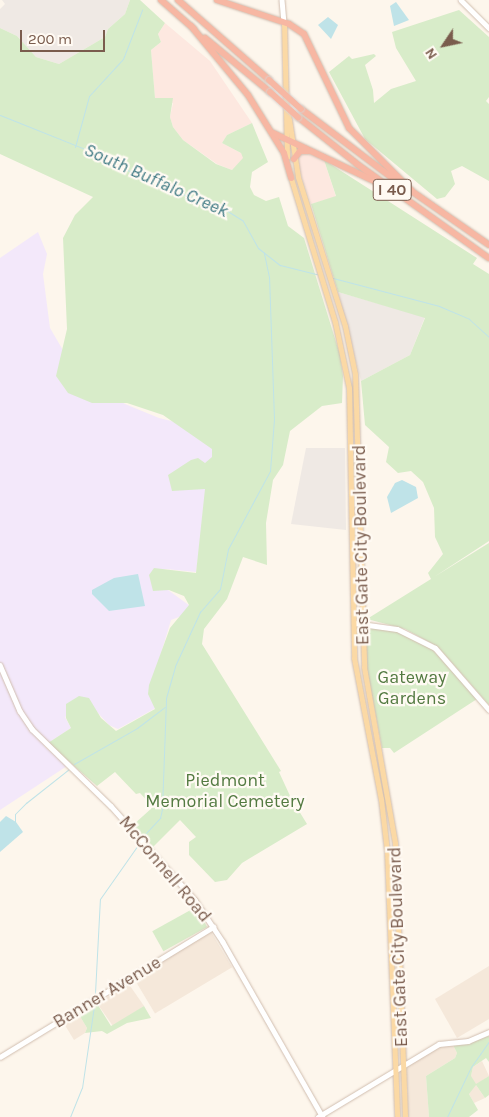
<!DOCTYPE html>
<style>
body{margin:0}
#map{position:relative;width:489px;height:1117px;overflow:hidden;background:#fdf6ec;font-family:Karla,sans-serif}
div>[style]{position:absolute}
.residential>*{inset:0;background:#f5e8da;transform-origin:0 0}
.commercial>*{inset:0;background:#fde8e0}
.industrial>*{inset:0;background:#efe9e4}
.education>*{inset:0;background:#f3e8fa}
.green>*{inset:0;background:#d8ecc9;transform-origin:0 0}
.water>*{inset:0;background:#bfe3e8}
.stream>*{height:1px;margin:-0.5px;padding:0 0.5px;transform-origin:0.5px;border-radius:0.5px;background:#bfe3e8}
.roads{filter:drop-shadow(0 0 1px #d1beb0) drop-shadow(0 0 1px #d1beb0)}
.tertiary>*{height:4.5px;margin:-2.25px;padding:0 2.25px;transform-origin:2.25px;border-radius:2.25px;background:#fff}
.secondary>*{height:5px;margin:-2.5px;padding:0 2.5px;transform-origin:2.5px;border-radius:2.5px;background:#fff}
.primary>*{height:5px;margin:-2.5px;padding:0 2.5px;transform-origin:2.5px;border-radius:2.5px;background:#fbd9a5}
.motorway>*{height:6px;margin:-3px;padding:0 3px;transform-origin:3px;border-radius:3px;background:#f7b7a3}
.bridges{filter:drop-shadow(0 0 1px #dad1cd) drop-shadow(0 0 1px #dad1cd)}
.motorway-bridge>*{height:6px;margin:-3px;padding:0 3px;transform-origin:3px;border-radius:3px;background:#f7b7a3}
span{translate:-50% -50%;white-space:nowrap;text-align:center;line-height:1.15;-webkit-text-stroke:4.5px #fffaf3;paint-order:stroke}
.shield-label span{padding:1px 4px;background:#fffaf3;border:1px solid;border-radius:4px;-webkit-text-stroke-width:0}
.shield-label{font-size:16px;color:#7a5c4d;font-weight:700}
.street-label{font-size:18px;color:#7a5c4d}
.park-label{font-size:18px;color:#537a41}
.water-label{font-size:19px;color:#437c86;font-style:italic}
.north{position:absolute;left:419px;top:20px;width:50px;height:50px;-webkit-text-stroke:4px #fffaf3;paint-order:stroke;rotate:236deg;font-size:14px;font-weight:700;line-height:20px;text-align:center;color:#7a5c4d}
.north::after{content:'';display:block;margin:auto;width:18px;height:22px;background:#7a5c4d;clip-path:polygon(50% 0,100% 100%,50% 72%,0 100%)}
.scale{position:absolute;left:20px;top:30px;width:85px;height:22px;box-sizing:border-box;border:2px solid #7a5c4d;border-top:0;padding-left:6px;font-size:15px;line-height:18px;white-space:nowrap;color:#7a5c4d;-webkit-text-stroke:4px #fffaf3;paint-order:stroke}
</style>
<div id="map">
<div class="residential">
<i style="left:211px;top:932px;width:41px;height:90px;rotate:59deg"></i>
<i style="clip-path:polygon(489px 966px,489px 1019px,457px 1038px,435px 999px)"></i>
<i style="left:128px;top:983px;width:28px;height:37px;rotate:55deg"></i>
<i style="clip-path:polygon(78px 1013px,87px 1028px,85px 1033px,74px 1040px,63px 1022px)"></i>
<i style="clip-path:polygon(453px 1045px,457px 1053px,455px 1058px,426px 1076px,429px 1117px,408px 1117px,407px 1067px,438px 1047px)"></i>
<i style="clip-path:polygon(482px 1061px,489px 1076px,476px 1085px,485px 1098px,474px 1103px,469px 1094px,471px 1076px,473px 1067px)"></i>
</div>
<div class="commercial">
<i style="clip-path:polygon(165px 23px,210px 61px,252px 123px,227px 135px,222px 143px,241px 153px,244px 158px,232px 170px,217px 164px,183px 140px,173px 127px,170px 117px,173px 103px,155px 99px,151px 50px,161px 42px,158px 34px)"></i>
<i style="clip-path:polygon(305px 152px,324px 160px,336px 197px,311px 204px,297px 163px,298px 156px)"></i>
</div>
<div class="industrial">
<i style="clip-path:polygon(2px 0,130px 0,125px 14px,108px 29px,105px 37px,59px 64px,36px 57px,17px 36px,0 28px,0 9px,5px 4px)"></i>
<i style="clip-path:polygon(338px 292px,425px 317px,410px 355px,361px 381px)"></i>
<i style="clip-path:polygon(306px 448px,345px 448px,346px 530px,291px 524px)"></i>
</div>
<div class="education">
<i style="clip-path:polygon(38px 232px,47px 254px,43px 274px,50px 328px,67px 357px,95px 384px,125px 404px,159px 418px,216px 432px,196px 572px,166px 569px,154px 572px,164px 587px,190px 606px,184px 615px,171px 620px,153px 680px,161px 705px,118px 729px,109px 725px,86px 700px,65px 717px,71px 728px,44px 746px,67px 766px,0 810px,0 258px)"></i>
</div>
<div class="green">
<i style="clip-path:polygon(130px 0,140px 0,165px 23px,158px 34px,161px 42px,151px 50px,155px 98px,173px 98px,170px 117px,173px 127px,183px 140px,216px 164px,232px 170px,243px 158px,241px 153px,222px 143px,227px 135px,252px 123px,268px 162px,252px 172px,250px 187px,254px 195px,266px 201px,279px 197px,288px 226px,304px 238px,340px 355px,343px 376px,342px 403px,322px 406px,290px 431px,283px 465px,273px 480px,266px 523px,267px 565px,243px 557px,227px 599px,204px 629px,202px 644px,281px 771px,279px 772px,291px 798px,307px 824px,242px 863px,227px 880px,215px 882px,189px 855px,189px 842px,196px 837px,180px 820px,153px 847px,133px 825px,153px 807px,140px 793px,136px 794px,115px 772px,97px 786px,48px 743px,71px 728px,66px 718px,66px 704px,79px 696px,89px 698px,101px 718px,116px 731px,155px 709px,148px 694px,149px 685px,170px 628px,189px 605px,184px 596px,169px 590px,153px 591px,149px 575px,154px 568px,196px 573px,205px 489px,172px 491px,168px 475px,191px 460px,198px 458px,205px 463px,212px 457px,212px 449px,163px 415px,127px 403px,92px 403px,68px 393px,56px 376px,67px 329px,63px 238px,75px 215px,93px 197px,0 154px,0 28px,17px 36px,36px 57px,59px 64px,105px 37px,108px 29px,125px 14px)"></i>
<i style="clip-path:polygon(459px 10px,489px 37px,489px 97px,486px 101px,489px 104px,489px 181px,462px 166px,451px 171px,455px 184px,445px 197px,437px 199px,365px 139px,329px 72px,349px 56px,352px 59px,374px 54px,376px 56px,365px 65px,373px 90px,374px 103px,391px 89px,416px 81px,396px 48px,392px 32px)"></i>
<i style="clip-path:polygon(324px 160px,477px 258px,473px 264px,489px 274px,489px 541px,434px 577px,489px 543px,489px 705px,438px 647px,405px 629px,367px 619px,431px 579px,428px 573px,443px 554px,435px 537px,434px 508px,423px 482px,411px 471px,398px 473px,386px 462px,389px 447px,365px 425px,361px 381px,410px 355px,425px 318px,338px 292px,311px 204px,336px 196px)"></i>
<i style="clip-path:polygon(368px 626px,396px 631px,432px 649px,477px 699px,394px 753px,390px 748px,382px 748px,366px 664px,365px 630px)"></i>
<i style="left:196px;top:907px;width:23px;height:50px;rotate:61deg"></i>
<i style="clip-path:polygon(96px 1002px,111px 1026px,144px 1006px,151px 1018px,127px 1023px,107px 1034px,102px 1031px,85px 1033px,87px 1028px,78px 1013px)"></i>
<i style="clip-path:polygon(489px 1036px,489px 1062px,486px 1058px,473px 1067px,471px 1076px,476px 1084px,489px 1076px,489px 1095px,485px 1098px,476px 1085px,469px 1094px,478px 1110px,469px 1117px,429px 1117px,426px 1076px,455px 1058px,457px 1053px,453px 1045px)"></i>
</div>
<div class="water">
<i style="clip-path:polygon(396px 2px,409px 20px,394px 26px,390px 6px)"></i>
<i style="clip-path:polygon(328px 17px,338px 25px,331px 39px,318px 25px)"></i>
<i style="clip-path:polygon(402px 480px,416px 487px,418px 498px,391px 513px,387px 497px,395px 483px)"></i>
<i style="clip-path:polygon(138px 574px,145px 606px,109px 611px,92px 594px,92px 590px,114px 578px)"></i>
<i style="clip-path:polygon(6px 816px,16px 822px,23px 832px,0 852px,0 822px)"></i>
</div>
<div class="stream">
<i style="left:0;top:115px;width:108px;rotate:21.8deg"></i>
<i style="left:100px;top:155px;width:17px;rotate:36deg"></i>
<i style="left:114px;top:165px;width:40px;rotate:21deg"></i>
<i style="left:151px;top:179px;width:10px;rotate:45deg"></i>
<i style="left:158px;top:186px;width:66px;rotate:18.4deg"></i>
<i style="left:221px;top:207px;width:26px;rotate:32deg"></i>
<i style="left:243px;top:221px;width:31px;rotate:61deg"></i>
<i style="left:258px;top:248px;width:28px;rotate:38deg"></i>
<i style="left:280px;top:265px;width:38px;rotate:14deg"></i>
<i style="left:75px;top:147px;width:53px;rotate:-74.6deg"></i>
<i style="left:89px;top:96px;width:50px;rotate:-47.4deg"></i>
<i style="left:123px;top:59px;width:53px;rotate:-68.8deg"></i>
<i style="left:333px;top:278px;width:110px;rotate:14.8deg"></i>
<i style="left:439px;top:306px;width:33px;rotate:23deg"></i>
<i style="left:469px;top:319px;width:27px;rotate:42deg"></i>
<i style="left:74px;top:764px;width:73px;rotate:-29.7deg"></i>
<i style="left:137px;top:728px;width:35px;rotate:-37deg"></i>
<i style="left:15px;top:823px;width:9px;rotate:-90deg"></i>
<i style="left:15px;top:814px;width:16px;rotate:-45deg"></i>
<i style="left:26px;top:803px;width:55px;rotate:-38.3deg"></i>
<i style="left:146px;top:833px;width:21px;rotate:-47deg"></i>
<i style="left:160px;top:818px;width:9px;rotate:-77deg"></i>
<i style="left:162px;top:809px;width:111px;rotate:-87.9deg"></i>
<i style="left:166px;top:698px;width:33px;rotate:-74deg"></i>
<i style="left:175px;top:666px;width:60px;rotate:-65.2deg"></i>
<i style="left:200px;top:612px;width:30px;rotate:-49deg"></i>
<i style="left:220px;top:589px;width:41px;rotate:-78.7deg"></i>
<i style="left:228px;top:549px;width:89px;rotate:-61.7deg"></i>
<i style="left:270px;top:471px;width:52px;rotate:-85.6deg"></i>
<i style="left:274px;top:419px;width:142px;rotate:-92deg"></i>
<i style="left:269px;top:277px;width:25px;rotate:-102deg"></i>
<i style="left:95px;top:993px;width:94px;rotate:-87deg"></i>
<i style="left:100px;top:899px;width:66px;rotate:-54.9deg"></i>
<i style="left:70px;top:1117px;width:31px;rotate:-68deg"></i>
<i style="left:82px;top:1088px;width:83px;rotate:-81.7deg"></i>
<i style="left:447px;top:1117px;width:55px;rotate:-64.4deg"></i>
<i style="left:471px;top:1067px;width:32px;rotate:-55deg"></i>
</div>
<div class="roads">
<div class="tertiary">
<i style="left:282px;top:0;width:22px;rotate:85deg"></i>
<i style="left:461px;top:0;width:40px;rotate:45deg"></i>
<i style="left:0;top:665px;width:50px;rotate:66.5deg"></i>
<i style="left:20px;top:711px;width:22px;rotate:56deg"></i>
<i style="left:32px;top:729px;width:110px;rotate:44.3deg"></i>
<i style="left:111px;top:806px;width:126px;rotate:48.2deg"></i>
<i style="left:195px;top:900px;width:50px;rotate:56.3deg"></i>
<i style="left:223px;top:942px;width:202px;rotate:60.3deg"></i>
<i style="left:0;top:1057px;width:250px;rotate:-31.4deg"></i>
<i style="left:318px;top:1117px;width:141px;rotate:-31.1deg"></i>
<i style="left:439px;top:1044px;width:29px;rotate:-6deg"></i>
<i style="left:468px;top:1041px;width:23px;rotate:-23deg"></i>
</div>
<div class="secondary">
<i style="left:354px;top:623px;width:43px;rotate:7.9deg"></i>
<i style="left:397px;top:629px;width:42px;rotate:26.6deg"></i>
<i style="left:435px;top:648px;width:82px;rotate:48.9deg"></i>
</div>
<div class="primary">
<i style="left:284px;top:22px;width:135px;rotate:88.7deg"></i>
<i style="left:288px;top:113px;width:65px;rotate:81.1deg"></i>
<i style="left:298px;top:177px;width:156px;rotate:72.5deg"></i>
<i style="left:345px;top:326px;width:49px;rotate:78.2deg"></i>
<i style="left:355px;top:374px;width:293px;rotate:88.2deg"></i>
<i style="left:364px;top:667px;width:179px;rotate:80deg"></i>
<i style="left:395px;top:843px;width:274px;rotate:87.9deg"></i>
<i style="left:290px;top:175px;width:154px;rotate:73deg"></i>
<i style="left:335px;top:322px;width:67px;rotate:78deg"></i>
<i style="left:349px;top:388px;width:270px;rotate:88.9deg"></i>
<i style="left:354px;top:658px;width:144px;rotate:79.2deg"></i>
<i style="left:381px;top:799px;width:52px;rotate:83.4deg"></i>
<i style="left:387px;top:851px;width:266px;rotate:87.8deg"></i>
</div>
<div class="motorway">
<i style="left:161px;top:0;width:44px;rotate:41.3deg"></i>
<i style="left:178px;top:0;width:121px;rotate:41.3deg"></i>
<i style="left:217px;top:0;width:76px;rotate:18.4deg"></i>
<i style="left:289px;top:24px;width:18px;rotate:34deg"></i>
<i style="left:304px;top:34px;width:104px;rotate:64.4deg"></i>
<i style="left:349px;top:128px;width:89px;rotate:45deg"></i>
<i style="left:191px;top:26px;width:89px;rotate:50.4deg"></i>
<i style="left:248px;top:95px;width:68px;rotate:58.2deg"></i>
<i style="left:284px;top:153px;width:26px;rotate:74deg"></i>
<i style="left:205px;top:38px;width:85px;rotate:39.7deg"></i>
<i style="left:301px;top:109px;width:118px;rotate:37.1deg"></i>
<i style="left:298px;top:117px;width:75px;rotate:38.5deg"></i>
<i style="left:357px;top:164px;width:162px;rotate:35.5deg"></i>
<i style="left:273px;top:133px;width:112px;rotate:25.4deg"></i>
<i style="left:294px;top:159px;width:10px;rotate:-53deg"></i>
<i style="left:300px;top:151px;width:8px"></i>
<i style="left:410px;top:190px;width:96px;rotate:34.8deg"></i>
</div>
</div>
<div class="bridges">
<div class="motorway-bridge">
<i style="left:269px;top:80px;width:43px;rotate:42.2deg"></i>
<i style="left:270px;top:92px;width:38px;rotate:42deg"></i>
</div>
</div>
<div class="shield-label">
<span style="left:392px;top:190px">I 40</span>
</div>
<div class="street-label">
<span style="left:361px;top:545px;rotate:-91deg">East Gate City Boulevard</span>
<span style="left:165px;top:869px;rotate:50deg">McConnell Road</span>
<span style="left:398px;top:947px;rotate:-92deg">East Gate City Boulevard</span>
<span style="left:107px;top:992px;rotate:-31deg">Banner Avenue</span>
</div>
<div class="park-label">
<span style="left:412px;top:688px">Gateway<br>Gardens</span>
<span style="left:225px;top:791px">Piedmont<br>Memorial Cemetery</span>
</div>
<div class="water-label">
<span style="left:156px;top:181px;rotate:24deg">South Buffalo Creek</span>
</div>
<div class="north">N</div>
<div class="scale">200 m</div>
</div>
